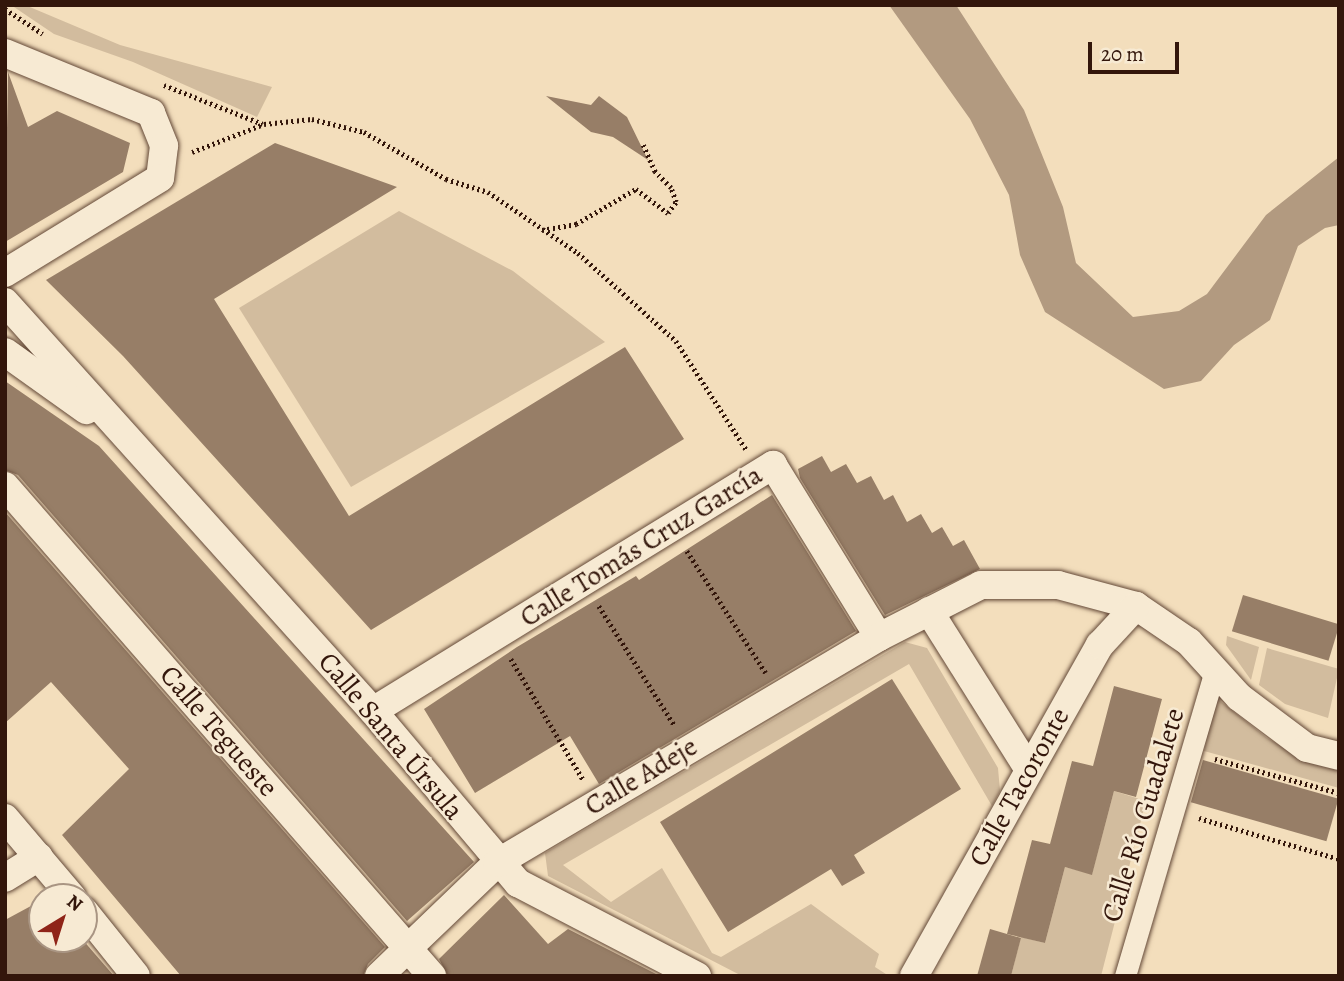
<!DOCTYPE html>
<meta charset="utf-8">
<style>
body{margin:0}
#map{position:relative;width:1344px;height:981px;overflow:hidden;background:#f3debc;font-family:Alegreya,serif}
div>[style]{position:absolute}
.green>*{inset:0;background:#d2bc9e}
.water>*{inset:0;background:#b29a80}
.building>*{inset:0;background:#977e67;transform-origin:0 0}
.path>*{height:4.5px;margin-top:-2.25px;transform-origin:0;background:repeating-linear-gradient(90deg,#33160b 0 2px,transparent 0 5.5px)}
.roads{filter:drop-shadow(0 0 2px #634837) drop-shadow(0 0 2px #634837)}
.pedestrian>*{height:21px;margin:-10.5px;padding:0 10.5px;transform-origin:10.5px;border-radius:10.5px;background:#f7ead3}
.minor>*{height:28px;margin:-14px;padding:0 14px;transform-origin:14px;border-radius:14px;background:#f7ead3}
span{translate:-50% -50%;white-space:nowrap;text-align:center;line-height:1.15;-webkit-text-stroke:5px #f7ead3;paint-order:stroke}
.street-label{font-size:28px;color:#33160b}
.frame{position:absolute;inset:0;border:7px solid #33160b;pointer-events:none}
.north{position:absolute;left:28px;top:883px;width:70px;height:70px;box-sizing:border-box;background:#f7ead3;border:2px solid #a99583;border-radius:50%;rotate:38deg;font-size:19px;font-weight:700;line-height:28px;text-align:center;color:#33160b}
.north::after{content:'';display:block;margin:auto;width:24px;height:32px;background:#8f2418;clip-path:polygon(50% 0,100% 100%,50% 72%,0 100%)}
.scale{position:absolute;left:1088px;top:42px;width:91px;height:32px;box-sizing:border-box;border:4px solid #33160b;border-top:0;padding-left:9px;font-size:21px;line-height:24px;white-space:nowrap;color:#33160b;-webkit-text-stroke:5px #f7ead3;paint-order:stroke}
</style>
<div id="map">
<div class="green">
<i style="clip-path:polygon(11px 5px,25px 5px,120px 45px,272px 87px,257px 117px,133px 62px,54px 34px)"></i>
<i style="clip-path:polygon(399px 211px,513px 271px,605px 342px,351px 487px,239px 308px)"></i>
<i style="clip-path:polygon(1227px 636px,1259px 647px,1251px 680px,1226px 645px)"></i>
<i style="clip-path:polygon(905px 642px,927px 648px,998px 768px,1000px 791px,992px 806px,909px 664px,563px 865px,611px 902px,662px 868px,712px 953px,721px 957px,811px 904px,879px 954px,875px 967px,889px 976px,742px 976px,548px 876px,545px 853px)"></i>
<i style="clip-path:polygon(1267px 648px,1339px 669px,1328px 718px,1285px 704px,1259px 685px)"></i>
<i style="clip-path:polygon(1215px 697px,1267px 738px,1305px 759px,1339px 768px,1339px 788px,1204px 751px)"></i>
<i style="clip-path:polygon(1114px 791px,1146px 801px,1101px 976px,1011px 976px,1021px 937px,1045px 943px,1065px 867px,1092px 874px)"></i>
</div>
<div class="water">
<i style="clip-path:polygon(889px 5px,956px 5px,1024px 110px,1063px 207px,1076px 263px,1133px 317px,1179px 311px,1207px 294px,1266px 215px,1339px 157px,1339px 225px,1325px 228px,1298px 246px,1270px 320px,1234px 345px,1201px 381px,1164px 389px,1045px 312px,1020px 255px,1009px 195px,970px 119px)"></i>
</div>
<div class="building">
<i style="clip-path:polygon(8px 72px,28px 127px,57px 111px,130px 143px,123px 172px,5px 242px)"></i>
<i style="clip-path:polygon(546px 96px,591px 105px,599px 96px,627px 117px,648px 160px,613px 137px,591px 132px)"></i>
<i style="clip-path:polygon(275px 143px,397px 187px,214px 299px,349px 516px,625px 347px,684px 439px,371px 630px,123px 356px,46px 280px)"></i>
<i style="clip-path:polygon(5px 381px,99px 446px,474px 862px,407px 921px,18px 475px,5px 470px)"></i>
<i style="clip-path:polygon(822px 456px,831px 472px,846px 464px,857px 483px,871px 476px,884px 500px,893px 495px,907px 522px,921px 514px,932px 533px,942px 527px,953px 546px,964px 540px,980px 569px,885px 615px,800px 478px,798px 469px)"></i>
<i style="clip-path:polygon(772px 495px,856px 631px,599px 784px,570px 736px,475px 793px,424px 709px,517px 647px,636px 576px,639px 580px)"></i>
<i style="clip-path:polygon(5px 512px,385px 947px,368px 964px,363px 976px,181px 976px,62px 835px,129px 769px,51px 682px,5px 723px)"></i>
<i style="left:1243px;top:595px;width:101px;height:38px;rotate:17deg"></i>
<i style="clip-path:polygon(892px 679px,961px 789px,854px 855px,865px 873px,842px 886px,831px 869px,728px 932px,660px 822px)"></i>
<i style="clip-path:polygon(1114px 686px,1162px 699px,1136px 797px,1114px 791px,1092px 875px,1065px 867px,1045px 943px,1007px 934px,1032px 840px,1050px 844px,1072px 761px,1093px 766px)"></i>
<i style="left:1203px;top:760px;width:141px;height:44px;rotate:16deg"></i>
<i style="clip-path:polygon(504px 895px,548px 944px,568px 929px,660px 976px,448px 976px,439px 959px)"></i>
<i style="clip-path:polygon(42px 900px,42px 939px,82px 939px,114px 976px,5px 976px,5px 920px)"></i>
<i style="clip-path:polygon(990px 929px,1021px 938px,1011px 976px,977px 976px)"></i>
</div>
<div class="path">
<i style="left:5px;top:9px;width:45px;rotate:33.3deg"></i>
<i style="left:164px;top:85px;width:106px;rotate:21.5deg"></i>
<i style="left:192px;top:152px;width:77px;rotate:-21.3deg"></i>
<i style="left:264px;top:124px;width:48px;rotate:-5.9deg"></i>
<i style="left:312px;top:119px;width:54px;rotate:14deg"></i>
<i style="left:364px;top:132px;width:95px;rotate:29.8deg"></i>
<i style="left:446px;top:179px;width:44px;rotate:17.2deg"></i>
<i style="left:488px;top:192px;width:109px;rotate:34.1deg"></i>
<i style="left:578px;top:253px;width:132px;rotate:41.9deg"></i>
<i style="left:676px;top:341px;width:129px;rotate:57.1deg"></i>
<i style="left:542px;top:230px;width:35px;rotate:-10deg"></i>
<i style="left:576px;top:224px;width:69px;rotate:-30.3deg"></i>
<i style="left:636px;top:189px;width:40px;rotate:37deg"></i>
<i style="left:668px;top:213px;width:14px;rotate:-54deg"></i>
<i style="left:676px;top:202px;width:15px;rotate:-110deg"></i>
<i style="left:671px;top:188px;width:23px;rotate:-135deg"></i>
<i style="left:655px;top:172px;width:30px;rotate:-114deg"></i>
<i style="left:687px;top:551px;width:145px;rotate:57.1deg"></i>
<i style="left:599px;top:606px;width:142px;rotate:57.7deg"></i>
<i style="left:511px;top:659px;width:142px;rotate:59.1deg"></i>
<i style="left:1215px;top:759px;width:129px;rotate:15.3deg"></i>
<i style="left:1199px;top:818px;width:146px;rotate:16.3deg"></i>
</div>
<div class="roads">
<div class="pedestrian">
<i style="left:1125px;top:976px;width:318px;rotate:-73.6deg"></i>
</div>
<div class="minor">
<i style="left:5px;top:53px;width:158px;rotate:22.3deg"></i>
<i style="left:151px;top:113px;width:35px;rotate:68deg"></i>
<i style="left:164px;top:146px;width:32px;rotate:97deg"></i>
<i style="left:160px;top:178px;width:182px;rotate:148.5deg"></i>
<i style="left:5px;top:302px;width:550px;rotate:48.02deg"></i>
<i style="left:373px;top:711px;width:225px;rotate:49.9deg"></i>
<i style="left:518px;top:883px;width:202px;rotate:27.5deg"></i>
<i style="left:5px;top:352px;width:100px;rotate:35.6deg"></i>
<i style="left:5px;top:486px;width:650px;rotate:48.93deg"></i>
<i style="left:929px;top:611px;width:186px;rotate:57.8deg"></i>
<i style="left:373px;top:711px;width:470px;rotate:-31.6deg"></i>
<i style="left:773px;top:465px;width:202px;rotate:58.4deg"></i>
<i style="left:5px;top:818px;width:104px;rotate:49.7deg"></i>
<i style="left:5px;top:878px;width:40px;rotate:-32deg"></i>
<i style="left:84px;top:911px;width:83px;rotate:51.3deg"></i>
<i style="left:379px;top:976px;width:163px;rotate:-43.8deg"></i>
<i style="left:497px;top:863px;width:444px;rotate:-30.6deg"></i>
<i style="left:879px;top:637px;width:114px;rotate:-27deg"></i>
<i style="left:981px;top:585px;width:77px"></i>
<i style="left:1058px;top:585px;width:81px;rotate:15.1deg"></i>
<i style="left:1136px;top:606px;width:64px;rotate:34.2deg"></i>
<i style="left:1189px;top:642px;width:74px;rotate:47.7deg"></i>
<i style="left:1239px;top:697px;width:85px;rotate:36.9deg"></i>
<i style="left:1307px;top:748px;width:33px;rotate:14deg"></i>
<i style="left:914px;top:976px;width:380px;rotate:-60.7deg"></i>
<i style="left:1100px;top:645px;width:53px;rotate:-47.3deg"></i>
</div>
</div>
<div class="street-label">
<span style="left:641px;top:546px;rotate:-32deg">Calle Tomás Cruz García</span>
<span style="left:219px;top:731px;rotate:49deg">Calle Tegueste</span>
<span style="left:391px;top:736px;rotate:50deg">Calle Santa Úrsula</span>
<span style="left:641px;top:776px;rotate:-31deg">Calle Adeje</span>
<span style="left:1019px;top:787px;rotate:-61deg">Calle Tacoronte</span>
<span style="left:1143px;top:815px;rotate:-73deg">Calle Río Guadalete</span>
</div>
<div class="frame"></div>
<div class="north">N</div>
<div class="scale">20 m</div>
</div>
